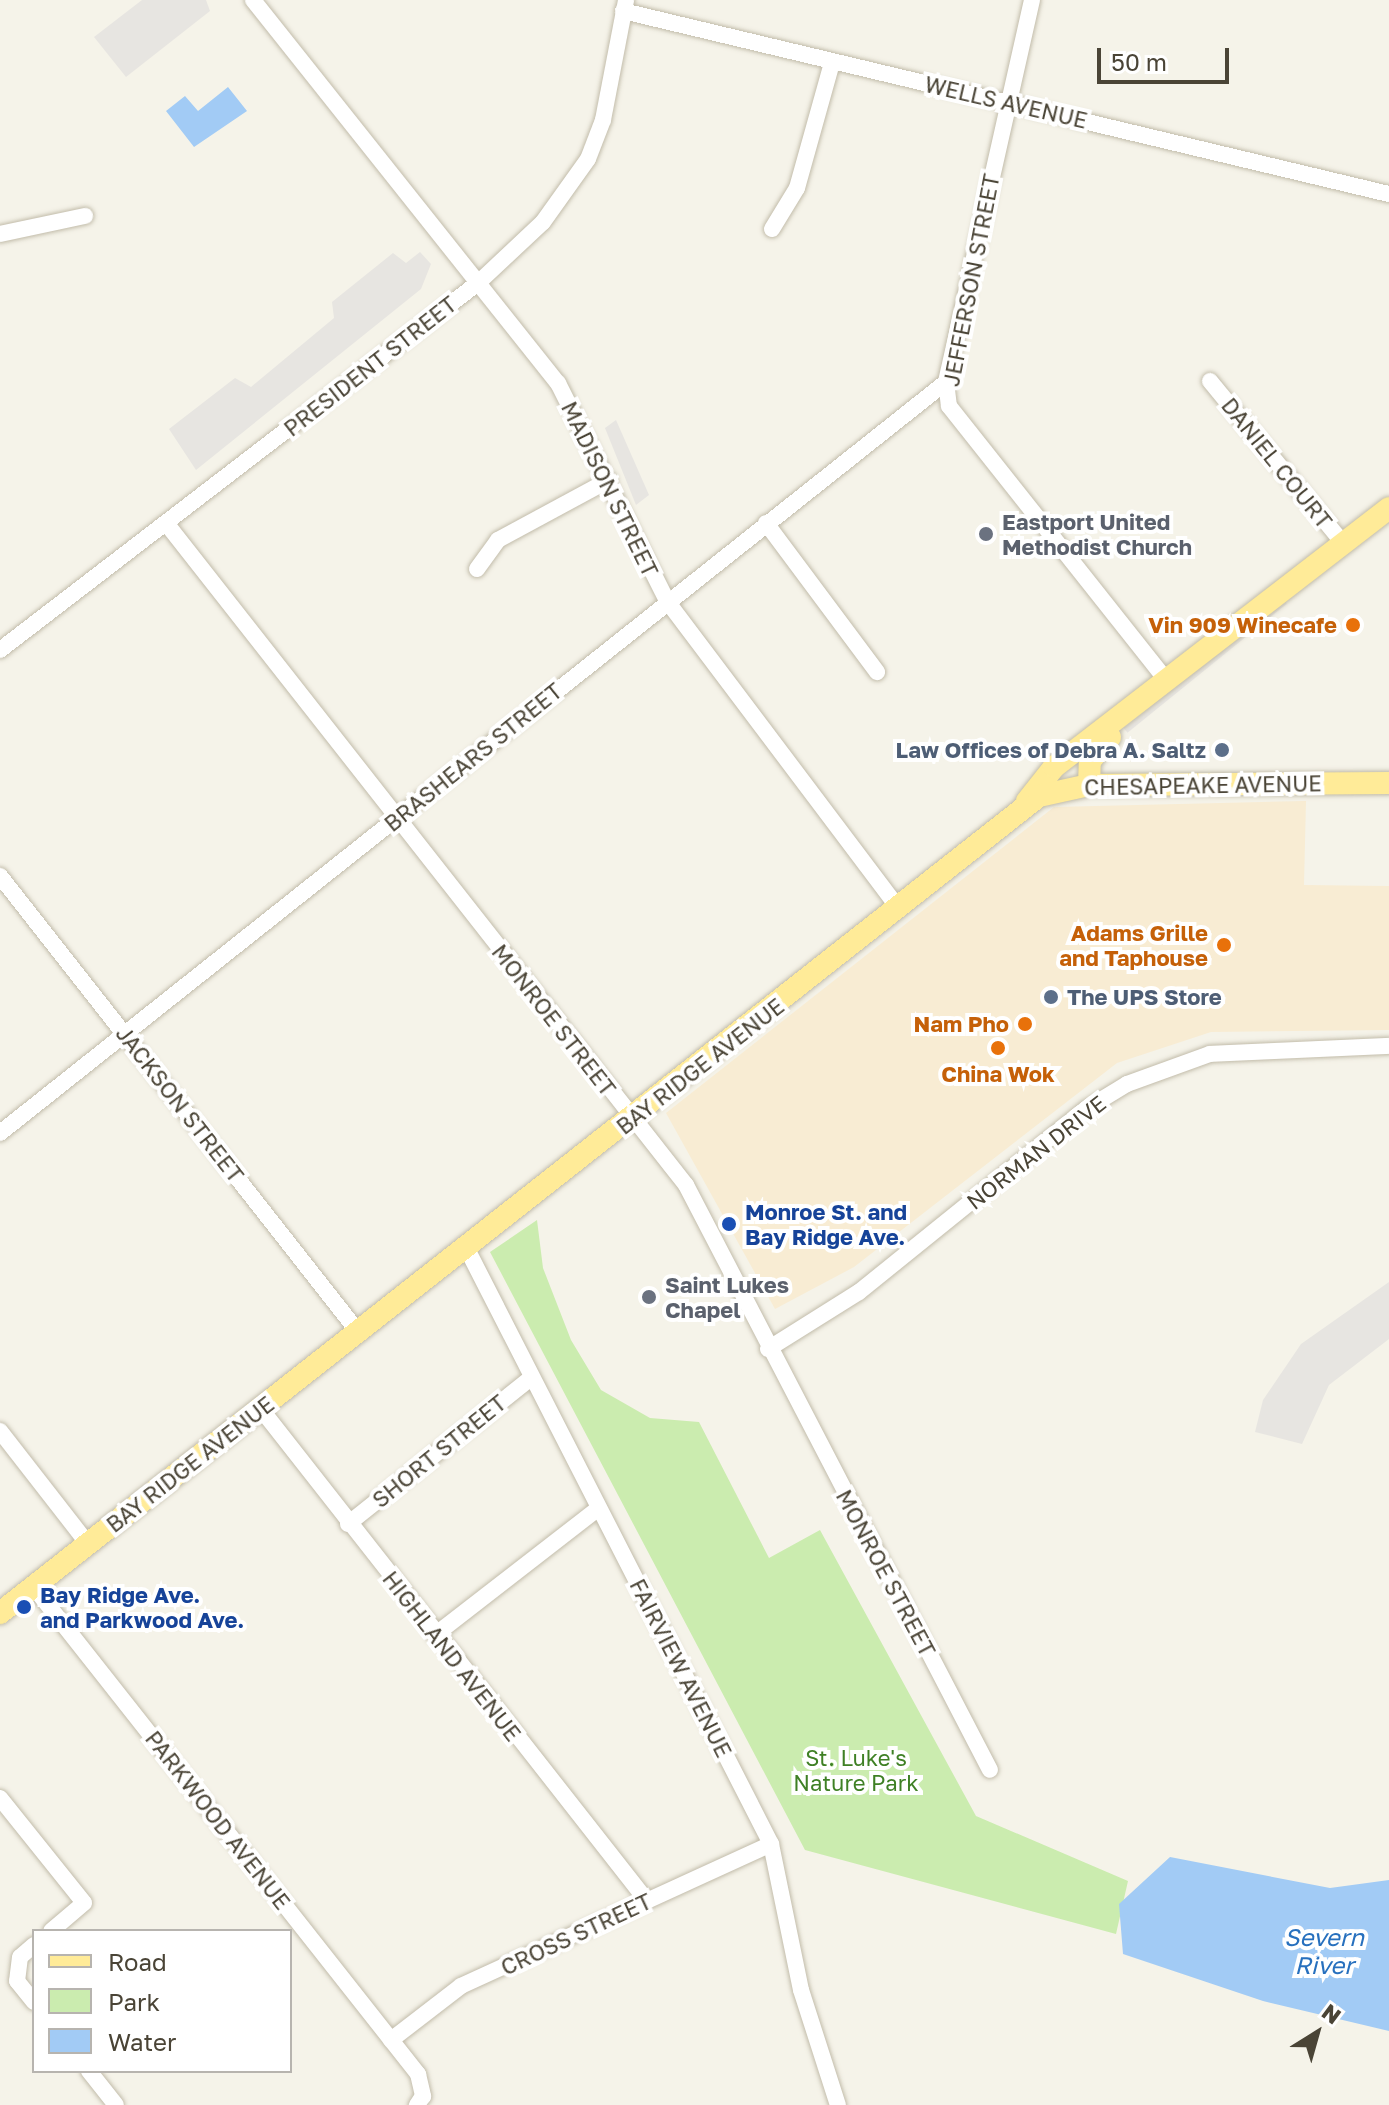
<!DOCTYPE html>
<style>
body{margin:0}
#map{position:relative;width:1389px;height:2105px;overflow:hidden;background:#f5f3e9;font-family:"Golos Text",sans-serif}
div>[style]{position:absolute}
.commercial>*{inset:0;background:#f8ecd3}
.green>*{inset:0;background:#cbecaf}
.parking>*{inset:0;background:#e7e5e1;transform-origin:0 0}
.water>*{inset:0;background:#a2cbf5}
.roads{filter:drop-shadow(0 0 2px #c2bcaa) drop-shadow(0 0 2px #c2bcaa)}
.minor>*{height:16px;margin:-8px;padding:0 8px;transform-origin:8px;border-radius:8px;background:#fff}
.major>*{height:22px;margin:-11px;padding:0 11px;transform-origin:11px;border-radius:11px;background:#ffeb98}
.dots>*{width:22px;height:22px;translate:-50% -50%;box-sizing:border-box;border:4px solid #fff;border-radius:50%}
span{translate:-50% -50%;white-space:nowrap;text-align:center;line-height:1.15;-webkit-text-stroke:8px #fff;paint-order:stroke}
.street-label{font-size:22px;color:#4a4436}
.worship-label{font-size:22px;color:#5b616d;font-weight:700}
.left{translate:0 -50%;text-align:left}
.food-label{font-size:22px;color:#c56008;font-weight:700}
.right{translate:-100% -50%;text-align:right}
.service-label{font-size:22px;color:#4e5e75;font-weight:700}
.transit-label{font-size:22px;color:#164399;font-weight:700}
.park-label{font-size:22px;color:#3f8025}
.water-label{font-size:24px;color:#2770be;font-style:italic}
.legend{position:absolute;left:32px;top:1929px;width:260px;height:144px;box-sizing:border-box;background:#fff;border:2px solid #b7b4af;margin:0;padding:10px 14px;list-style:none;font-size:24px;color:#4a4436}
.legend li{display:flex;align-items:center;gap:16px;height:40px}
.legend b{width:40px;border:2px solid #b7b4af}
.north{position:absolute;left:1277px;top:1993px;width:80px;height:80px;-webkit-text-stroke:6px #fff;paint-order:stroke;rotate:37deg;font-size:22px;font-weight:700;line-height:32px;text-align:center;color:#4a4436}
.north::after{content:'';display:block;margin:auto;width:28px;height:36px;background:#4a4436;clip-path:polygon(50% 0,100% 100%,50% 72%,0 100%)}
.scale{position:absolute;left:1097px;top:48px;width:132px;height:36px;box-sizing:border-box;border:4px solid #4a4436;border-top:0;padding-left:10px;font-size:24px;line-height:28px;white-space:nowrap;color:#4a4436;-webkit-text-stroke:6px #fff;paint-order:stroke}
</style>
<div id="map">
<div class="commercial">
<i style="clip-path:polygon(1306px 801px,1304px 885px,1389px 886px,1389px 1030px,1211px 1032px,1117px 1063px,854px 1267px,775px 1309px,666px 1113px,1054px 807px)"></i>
</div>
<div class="green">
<i style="clip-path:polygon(537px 1220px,543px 1268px,571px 1340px,601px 1390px,650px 1418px,699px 1422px,769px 1558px,820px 1530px,976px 1816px,1128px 1881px,1116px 1934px,805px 1850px,490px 1252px)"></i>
</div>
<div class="parking">
<i style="clip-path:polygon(142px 0,206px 0,210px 11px,126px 77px,94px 37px)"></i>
<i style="clip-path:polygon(420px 252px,431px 264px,421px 289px,196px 470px,169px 429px,235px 378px,251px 387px,334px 318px,332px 302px,393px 253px,406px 263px)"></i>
<i style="clip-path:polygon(616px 420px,649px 495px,636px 505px,605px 428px)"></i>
<i style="left:1283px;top:599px;width:6px;height:205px;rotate:51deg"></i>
<i style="clip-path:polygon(1389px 1282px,1389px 1339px,1329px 1385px,1302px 1444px,1255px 1432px,1263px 1400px,1301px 1344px)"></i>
</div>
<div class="water">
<i style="clip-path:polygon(228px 87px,247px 111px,194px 147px,166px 111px,185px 96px,198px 111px)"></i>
<i style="clip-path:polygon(1170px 1857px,1330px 1888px,1389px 1880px,1389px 2031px,1263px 2001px,1123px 1954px,1119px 1904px)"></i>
</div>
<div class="roads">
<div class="minor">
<i style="left:253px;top:0;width:490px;rotate:51.5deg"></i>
<i style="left:558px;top:383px;width:244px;rotate:63.4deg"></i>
<i style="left:667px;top:601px;width:386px;rotate:53deg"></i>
<i style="left:1032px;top:0;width:392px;rotate:102.7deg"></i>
<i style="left:946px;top:382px;width:24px;rotate:83deg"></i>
<i style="left:949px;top:406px;width:350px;rotate:51.6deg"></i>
<i style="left:623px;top:11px;width:788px;rotate:13.44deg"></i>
<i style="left:772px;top:229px;width:48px;rotate:-58.6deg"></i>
<i style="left:797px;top:188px;width:130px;rotate:-74.4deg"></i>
<i style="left:0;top:234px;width:87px;rotate:-12deg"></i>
<i style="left:1210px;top:381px;width:211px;rotate:50.6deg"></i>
<i style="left:166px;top:523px;width:842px;rotate:51.85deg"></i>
<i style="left:686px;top:1185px;width:659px;rotate:62.54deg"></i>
<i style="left:766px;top:523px;width:186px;rotate:53.3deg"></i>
<i style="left:477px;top:569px;width:36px;rotate:-54deg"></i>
<i style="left:498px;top:540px;width:126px;rotate:-28.4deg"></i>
<i style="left:0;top:650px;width:603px;rotate:-37.52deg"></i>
<i style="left:478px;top:283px;width:89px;rotate:-43.2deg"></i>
<i style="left:543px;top:222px;width:77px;rotate:-54.5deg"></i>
<i style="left:588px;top:159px;width:42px;rotate:-69deg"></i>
<i style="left:603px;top:120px;width:122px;rotate:-79.1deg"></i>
<i style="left:0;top:876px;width:581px;rotate:51.85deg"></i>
<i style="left:0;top:1133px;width:1208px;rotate:-38.44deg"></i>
<i style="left:468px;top:1251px;width:666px;rotate:62.93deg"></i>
<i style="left:771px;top:1844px;width:149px;rotate:78.4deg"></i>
<i style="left:801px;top:1990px;width:121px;rotate:72.2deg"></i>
<i style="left:768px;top:1349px;width:107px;rotate:-32.1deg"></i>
<i style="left:859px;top:1292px;width:292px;rotate:-38.9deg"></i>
<i style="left:1086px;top:1109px;width:48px;rotate:-31.4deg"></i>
<i style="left:1127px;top:1084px;width:88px;rotate:-19.9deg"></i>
<i style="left:1210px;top:1054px;width:179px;rotate:-2.6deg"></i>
<i style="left:261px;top:1409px;width:625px;rotate:51.88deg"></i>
<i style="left:0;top:1431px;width:143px;rotate:52.1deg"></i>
<i style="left:348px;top:1524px;width:234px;rotate:-38.6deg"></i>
<i style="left:33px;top:1586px;width:622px;rotate:51.73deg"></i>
<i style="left:418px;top:2074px;width:23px;rotate:77deg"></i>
<i style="left:423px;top:2096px;width:11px;rotate:124deg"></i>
<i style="left:435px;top:1635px;width:207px;rotate:-37.8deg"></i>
<i style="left:0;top:1798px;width:134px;rotate:51.3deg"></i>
<i style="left:84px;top:1903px;width:43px;rotate:139.7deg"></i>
<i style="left:34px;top:1945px;width:18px;rotate:139deg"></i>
<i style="left:20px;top:1957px;width:24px;rotate:97deg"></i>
<i style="left:17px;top:1981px;width:27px;rotate:51deg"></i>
<i style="left:391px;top:2040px;width:88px;rotate:-37.6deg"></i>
<i style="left:461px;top:1986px;width:341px;rotate:-24.6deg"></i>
<i style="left:89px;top:2071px;width:43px;rotate:51.5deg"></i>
</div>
<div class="major">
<i style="left:1089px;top:785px;width:24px;rotate:-88deg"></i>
<i style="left:1090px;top:761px;width:31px;rotate:-50deg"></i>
<i style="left:1027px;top:801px;width:43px;rotate:-51.5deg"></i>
<i style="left:1054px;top:767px;width:423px;rotate:-37.7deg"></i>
<i style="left:0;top:1613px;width:1322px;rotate:-38.18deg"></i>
<i style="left:1039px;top:796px;width:51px;rotate:-12.4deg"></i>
<i style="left:1089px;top:785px;width:300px;rotate:-0.4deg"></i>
</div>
</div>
<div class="dots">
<i style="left:986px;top:534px;background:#6b7280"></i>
<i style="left:1353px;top:625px;background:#e8710a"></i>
<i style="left:1222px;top:750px;background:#5c6f8a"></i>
<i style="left:1224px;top:945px;background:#e8710a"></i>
<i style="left:1051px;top:997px;background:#5c6f8a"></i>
<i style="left:1025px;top:1024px;background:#e8710a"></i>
<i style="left:998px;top:1048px;background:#e8710a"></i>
<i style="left:729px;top:1224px;background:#1a4fb4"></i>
<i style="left:649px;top:1297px;background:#6b7280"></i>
<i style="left:24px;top:1607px;background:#1a4fb4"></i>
</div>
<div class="street-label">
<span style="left:1006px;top:102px;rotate:13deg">WELLS AVENUE</span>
<span style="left:971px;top:280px;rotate:-79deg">JEFFERSON STREET</span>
<span style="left:370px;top:366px;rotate:-38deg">PRESIDENT STREET</span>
<span style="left:1277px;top:463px;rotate:51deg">DANIEL COURT</span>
<span style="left:610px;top:489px;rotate:64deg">MADISON STREET</span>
<span style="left:473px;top:757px;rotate:-39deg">BRASHEARS STREET</span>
<span style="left:1203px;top:785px;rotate:-1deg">CHESAPEAKE AVENUE</span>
<span style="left:554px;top:1020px;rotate:52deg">MONROE STREET</span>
<span style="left:700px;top:1066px;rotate:-38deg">BAY RIDGE AVENUE</span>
<span style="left:180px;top:1104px;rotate:52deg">JACKSON STREET</span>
<span style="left:1036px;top:1152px;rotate:-38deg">NORMAN DRIVE</span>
<span style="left:439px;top:1451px;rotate:-39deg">SHORT STREET</span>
<span style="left:190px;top:1464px;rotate:-38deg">BAY RIDGE AVENUE</span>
<span style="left:886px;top:1573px;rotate:62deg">MONROE STREET</span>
<span style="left:452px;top:1656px;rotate:52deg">HIGHLAND AVENUE</span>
<span style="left:681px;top:1668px;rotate:63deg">FAIRVIEW AVENUE</span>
<span style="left:218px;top:1820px;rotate:52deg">PARKWOOD AVENUE</span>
<span style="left:576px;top:1934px;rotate:-25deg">CROSS STREET</span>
</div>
<div class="worship-label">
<span class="left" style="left:1002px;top:534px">Eastport United<br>Methodist Church</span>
<span class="left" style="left:665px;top:1297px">Saint Lukes<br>Chapel</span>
</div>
<div class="food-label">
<span class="right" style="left:1337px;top:625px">Vin 909 Winecafe</span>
<span class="right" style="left:1208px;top:945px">Adams Grille<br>and Taphouse</span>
<span class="right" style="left:1009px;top:1024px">Nam Pho</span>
<span style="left:998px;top:1074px">China Wok</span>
</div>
<div class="service-label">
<span class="right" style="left:1206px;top:750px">Law Offices of Debra A. Saltz</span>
<span class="left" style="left:1067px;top:997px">The UPS Store</span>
</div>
<div class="transit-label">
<span class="left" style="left:745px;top:1224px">Monroe St. and<br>Bay Ridge Ave.</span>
<span class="left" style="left:40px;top:1607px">Bay Ridge Ave.<br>and Parkwood Ave.</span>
</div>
<div class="park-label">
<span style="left:856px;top:1770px">St. Luke's<br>Nature Park</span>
</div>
<div class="water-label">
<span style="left:1324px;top:1951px">Severn<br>River</span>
</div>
<ul class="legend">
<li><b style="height:10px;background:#ffeb98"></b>Road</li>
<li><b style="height:22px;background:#cbecaf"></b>Park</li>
<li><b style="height:22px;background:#a2cbf5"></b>Water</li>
</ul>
<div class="north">N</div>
<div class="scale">50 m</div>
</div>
